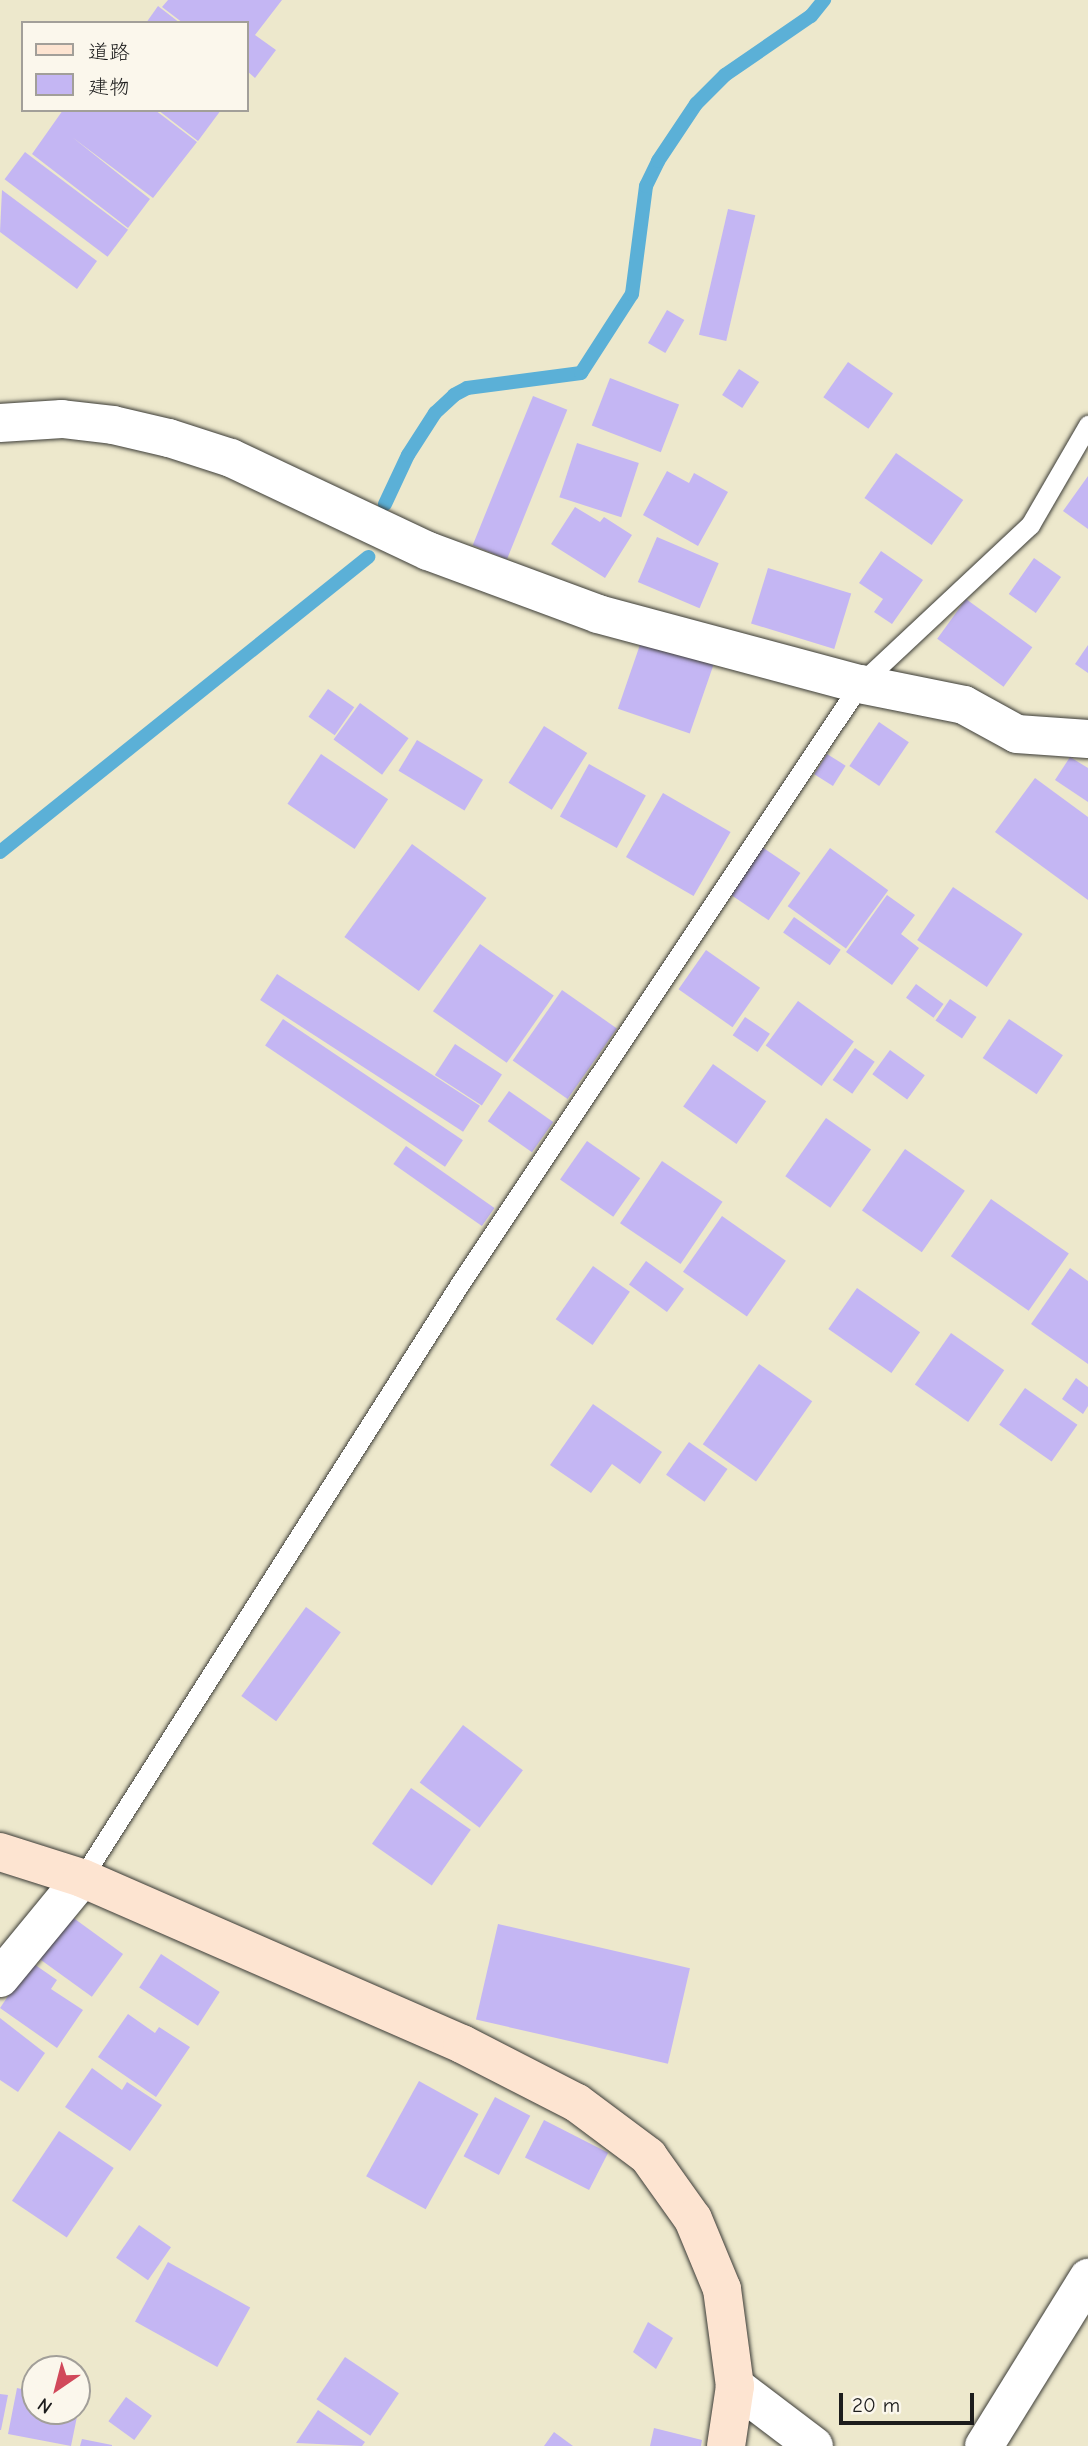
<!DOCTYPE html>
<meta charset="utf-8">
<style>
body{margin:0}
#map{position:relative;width:1088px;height:2446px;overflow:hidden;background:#ede8cc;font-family:"Comic Neue","Klee One",sans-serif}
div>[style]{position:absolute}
.stream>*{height:14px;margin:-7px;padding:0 7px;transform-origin:7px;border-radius:7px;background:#5bb0d7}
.building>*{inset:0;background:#c4b6f3;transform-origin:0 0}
.roads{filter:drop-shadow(0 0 2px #3b3b36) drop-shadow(0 0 2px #3b3b36)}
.lane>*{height:19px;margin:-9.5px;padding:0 9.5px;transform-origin:9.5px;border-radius:9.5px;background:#fff}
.street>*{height:38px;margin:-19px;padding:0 19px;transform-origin:19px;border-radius:19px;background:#fff}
.secondary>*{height:38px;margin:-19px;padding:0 19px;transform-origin:19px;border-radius:19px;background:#fde4d1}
span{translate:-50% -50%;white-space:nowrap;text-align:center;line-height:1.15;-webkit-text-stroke:5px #fbf7ec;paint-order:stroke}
.legend{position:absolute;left:21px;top:21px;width:228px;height:91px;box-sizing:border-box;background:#fbf7ec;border:2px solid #a29f99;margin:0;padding:9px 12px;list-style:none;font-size:21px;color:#1c1c1c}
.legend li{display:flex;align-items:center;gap:14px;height:35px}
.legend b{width:35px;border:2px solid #a29f99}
.north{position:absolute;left:21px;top:2355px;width:70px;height:70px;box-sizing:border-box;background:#fbf7ec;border:2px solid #a29f99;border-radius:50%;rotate:215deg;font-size:19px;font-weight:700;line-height:28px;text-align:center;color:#1c1c1c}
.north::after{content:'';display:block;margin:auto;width:24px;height:32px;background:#d1495b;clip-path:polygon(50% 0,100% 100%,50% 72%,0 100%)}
.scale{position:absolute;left:839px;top:2393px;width:135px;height:32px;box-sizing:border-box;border:4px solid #1c1c1c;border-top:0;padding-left:9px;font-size:21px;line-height:24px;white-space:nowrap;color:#1c1c1c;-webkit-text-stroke:5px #fbf7ec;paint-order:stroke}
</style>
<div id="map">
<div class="stream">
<i style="left:385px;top:504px;width:54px;rotate:-64.9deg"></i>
<i style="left:408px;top:455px;width:50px;rotate:-57.3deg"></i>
<i style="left:435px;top:413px;width:26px;rotate:-43deg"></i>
<i style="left:454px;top:395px;width:15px;rotate:-28deg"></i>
<i style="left:467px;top:388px;width:115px;rotate:-7.5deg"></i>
<i style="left:581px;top:373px;width:94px;rotate:-57.2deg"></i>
<i style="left:632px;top:294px;width:109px;rotate:-82.6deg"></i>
<i style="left:646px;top:186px;width:28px;rotate:-64deg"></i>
<i style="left:658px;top:161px;width:69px;rotate:-56.3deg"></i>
<i style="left:696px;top:104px;width:41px;rotate:-45deg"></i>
<i style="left:725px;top:75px;width:104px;rotate:-34.5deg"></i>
<i style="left:811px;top:16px;width:21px;rotate:-51deg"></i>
<i style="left:0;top:852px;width:472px;rotate:-38.7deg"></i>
</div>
<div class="building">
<i style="clip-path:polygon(168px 0,282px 0,255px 35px,276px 50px,255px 78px,247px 71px,247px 23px,183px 23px,162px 7px)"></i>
<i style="clip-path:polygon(158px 6px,180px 23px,146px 23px)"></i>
<i style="clip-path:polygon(63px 110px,155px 110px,197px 142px,153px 198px,72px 137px,150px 199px,128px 228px,32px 154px)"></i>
<i style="clip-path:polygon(158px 110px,221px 110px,198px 141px)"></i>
<i style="left:25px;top:152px;width:129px;height:34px;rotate:37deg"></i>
<i style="clip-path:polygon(2px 190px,97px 261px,77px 289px,0 232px)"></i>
<i style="left:728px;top:209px;width:28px;height:129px;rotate:13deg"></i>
<i style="left:667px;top:310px;width:20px;height:38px;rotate:30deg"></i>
<i style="left:848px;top:362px;width:55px;height:43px;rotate:35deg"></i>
<i style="left:739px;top:369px;width:24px;height:31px;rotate:33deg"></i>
<i style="left:610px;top:378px;width:74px;height:51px;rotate:21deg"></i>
<i style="left:533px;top:396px;width:37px;height:161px;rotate:22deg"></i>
<i style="left:577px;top:443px;width:65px;height:57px;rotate:18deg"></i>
<i style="left:896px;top:453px;width:82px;height:55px;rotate:35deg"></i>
<i style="clip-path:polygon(667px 471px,689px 483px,694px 473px,728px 492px,698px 546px,643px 515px)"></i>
<i style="clip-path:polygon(1088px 476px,1088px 529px,1063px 511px)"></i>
<i style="clip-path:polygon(575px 507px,600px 522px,604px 517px,632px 535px,605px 578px,551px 544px)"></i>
<i style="left:657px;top:537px;width:67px;height:49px;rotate:23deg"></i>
<i style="clip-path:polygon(881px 551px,923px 580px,892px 624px,874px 612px,883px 599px,859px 583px)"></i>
<i style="left:1034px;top:558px;width:33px;height:44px;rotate:35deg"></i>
<i style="left:768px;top:568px;width:87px;height:58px;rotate:17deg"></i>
<i style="left:966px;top:599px;width:82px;height:49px;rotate:36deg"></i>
<i style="left:643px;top:636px;width:76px;height:77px;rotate:19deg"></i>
<i style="clip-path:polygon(1088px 645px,1088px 673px,1075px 664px)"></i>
<i style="left:328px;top:689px;width:32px;height:34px;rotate:35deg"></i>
<i style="left:360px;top:703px;width:60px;height:45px;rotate:36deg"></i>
<i style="left:879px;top:722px;width:36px;height:53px;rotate:34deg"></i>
<i style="left:544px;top:726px;width:51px;height:67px;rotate:32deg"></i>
<i style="left:417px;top:740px;width:77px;height:36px;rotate:31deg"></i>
<i style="left:321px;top:754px;width:81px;height:60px;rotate:34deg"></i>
<i style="left:827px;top:754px;width:22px;height:24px;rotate:32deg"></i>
<i style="clip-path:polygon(1070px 757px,1088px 768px,1088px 802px,1055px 780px)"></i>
<i style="left:589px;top:764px;width:65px;height:60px;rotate:29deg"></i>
<i style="clip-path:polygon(1035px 778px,1088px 817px,1088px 900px,995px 832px)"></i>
<i style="left:663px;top:793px;width:78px;height:74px;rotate:30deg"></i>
<i style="left:412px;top:844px;width:92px;height:115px;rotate:36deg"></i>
<i style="left:759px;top:845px;width:50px;height:57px;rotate:34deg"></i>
<i style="left:830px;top:848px;width:72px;height:72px;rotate:36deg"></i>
<i style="left:953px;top:887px;width:84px;height:64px;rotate:34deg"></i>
<i style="clip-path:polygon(887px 895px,915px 915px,901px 934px,919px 948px,892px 985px,846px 952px)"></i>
<i style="left:794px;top:917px;width:57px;height:19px;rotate:35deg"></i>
<i style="left:480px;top:944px;width:90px;height:82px;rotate:35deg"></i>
<i style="left:706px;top:950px;width:66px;height:48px;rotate:35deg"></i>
<i style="left:277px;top:974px;width:242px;height:31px;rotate:33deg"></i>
<i style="left:916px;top:984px;width:34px;height:17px;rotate:36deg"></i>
<i style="left:562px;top:990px;width:67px;height:86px;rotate:35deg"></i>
<i style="left:950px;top:999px;width:32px;height:26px;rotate:34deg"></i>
<i style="left:798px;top:1001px;width:69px;height:55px;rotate:36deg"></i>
<i style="left:745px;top:1017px;width:30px;height:22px;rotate:34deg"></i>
<i style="left:283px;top:1019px;width:217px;height:32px;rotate:34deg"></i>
<i style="left:1009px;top:1019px;width:65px;height:47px;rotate:34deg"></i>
<i style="left:455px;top:1044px;width:56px;height:37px;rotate:33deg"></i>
<i style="left:855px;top:1048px;width:24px;height:39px;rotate:35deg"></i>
<i style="left:890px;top:1050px;width:43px;height:30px;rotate:36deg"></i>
<i style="left:713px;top:1064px;width:65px;height:52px;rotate:35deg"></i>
<i style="left:509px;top:1091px;width:54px;height:37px;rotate:35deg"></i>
<i style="left:826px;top:1118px;width:55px;height:71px;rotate:35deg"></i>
<i style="left:587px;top:1141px;width:65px;height:47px;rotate:35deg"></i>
<i style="left:406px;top:1146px;width:108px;height:22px;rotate:35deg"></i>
<i style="left:905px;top:1149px;width:73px;height:75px;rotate:35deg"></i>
<i style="left:662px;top:1161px;width:73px;height:75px;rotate:34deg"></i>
<i style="left:991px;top:1199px;width:95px;height:70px;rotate:35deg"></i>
<i style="left:722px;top:1216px;width:78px;height:68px;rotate:35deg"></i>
<i style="left:646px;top:1261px;width:47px;height:29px;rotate:36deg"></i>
<i style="left:593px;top:1266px;width:45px;height:65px;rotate:35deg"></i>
<i style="clip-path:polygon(1070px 1268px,1088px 1281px,1088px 1364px,1031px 1324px)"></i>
<i style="left:857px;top:1288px;width:77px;height:50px;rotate:35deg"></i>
<i style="left:951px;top:1333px;width:65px;height:63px;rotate:35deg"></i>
<i style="left:759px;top:1364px;width:65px;height:98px;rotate:35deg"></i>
<i style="clip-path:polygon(1076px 1378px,1088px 1387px,1088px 1406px,1083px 1414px,1062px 1399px)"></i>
<i style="left:1025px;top:1388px;width:64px;height:45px;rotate:35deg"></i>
<i style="clip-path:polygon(593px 1404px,662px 1452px,640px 1484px,612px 1464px,591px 1493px,550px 1465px)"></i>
<i style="left:689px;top:1442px;width:47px;height:40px;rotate:35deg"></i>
<i style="left:306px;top:1607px;width:43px;height:110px;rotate:36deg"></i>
<i style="left:463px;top:1725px;width:75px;height:72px;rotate:37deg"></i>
<i style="left:411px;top:1788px;width:73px;height:68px;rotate:35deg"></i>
<i style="left:68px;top:1914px;width:68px;height:53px;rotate:36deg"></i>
<i style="left:498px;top:1924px;width:197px;height:98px;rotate:13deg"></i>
<i style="left:161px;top:1954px;width:70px;height:40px;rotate:33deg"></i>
<i style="clip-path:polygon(31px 1962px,57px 1980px,51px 1989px,83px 2010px,57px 2048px,0 2008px)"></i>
<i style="clip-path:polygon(128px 2014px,155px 2033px,159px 2027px,190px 2047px,156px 2097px,98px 2057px)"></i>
<i style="clip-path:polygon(0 2018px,45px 2053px,18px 2092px,0 2080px)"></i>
<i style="clip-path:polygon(92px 2068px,122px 2090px,127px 2082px,162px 2105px,130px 2151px,65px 2107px)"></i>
<i style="left:419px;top:2081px;width:68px;height:109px;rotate:29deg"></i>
<i style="left:495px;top:2097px;width:40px;height:67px;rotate:28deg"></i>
<i style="left:544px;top:2120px;width:72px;height:42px;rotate:27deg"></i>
<i style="left:59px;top:2131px;width:66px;height:84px;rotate:34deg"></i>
<i style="left:139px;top:2225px;width:39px;height:40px;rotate:35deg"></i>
<i style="left:168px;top:2262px;width:94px;height:68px;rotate:29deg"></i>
<i style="clip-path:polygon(648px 2322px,673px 2338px,656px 2369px,633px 2352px)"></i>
<i style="left:345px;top:2357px;width:65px;height:51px;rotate:34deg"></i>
<i style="clip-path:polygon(17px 2388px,35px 2392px,35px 2411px,77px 2411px,80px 2402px,71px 2446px,8px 2434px)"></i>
<i style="clip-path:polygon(0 2394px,8px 2395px,1px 2430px,0 2430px)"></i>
<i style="left:126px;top:2397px;width:32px;height:30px;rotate:36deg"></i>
<i style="clip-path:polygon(318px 2410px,365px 2442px,362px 2446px,296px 2443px)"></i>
<i style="clip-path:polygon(654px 2428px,702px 2440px,701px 2446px,650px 2446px)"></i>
<i style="clip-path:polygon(554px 2432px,573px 2446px,544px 2446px)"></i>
<i style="clip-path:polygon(82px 2439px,112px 2445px,112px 2446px,80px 2446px)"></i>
</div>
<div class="roads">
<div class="lane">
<i style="left:82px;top:1878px;width:706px;rotate:-57.55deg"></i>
<i style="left:461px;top:1282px;width:719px;rotate:-56.29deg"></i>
<i style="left:860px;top:684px;width:233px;rotate:-43.1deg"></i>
<i style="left:1030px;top:525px;width:116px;rotate:-59.9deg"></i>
</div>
<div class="street">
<i style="left:0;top:423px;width:62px;rotate:-3.7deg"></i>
<i style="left:62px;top:419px;width:51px;rotate:6.7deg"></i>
<i style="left:113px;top:425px;width:57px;rotate:13.1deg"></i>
<i style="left:169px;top:438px;width:65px;rotate:17.9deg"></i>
<i style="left:231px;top:458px;width:218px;rotate:25.3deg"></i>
<i style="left:428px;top:551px;width:181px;rotate:20.3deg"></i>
<i style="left:598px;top:614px;width:271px;rotate:15deg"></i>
<i style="left:860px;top:684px;width:106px;rotate:11.4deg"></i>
<i style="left:964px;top:705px;width:60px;rotate:28.7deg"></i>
<i style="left:1017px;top:734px;width:71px;rotate:4deg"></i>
<i style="left:0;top:1978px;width:129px;rotate:-50.6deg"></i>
<i style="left:735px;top:2386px;width:99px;rotate:37.2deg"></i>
<i style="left:984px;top:2446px;width:198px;rotate:-58.2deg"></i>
</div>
<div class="secondary">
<i style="left:0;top:1852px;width:86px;rotate:17.6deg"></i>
<i style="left:82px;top:1878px;width:415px;rotate:23.6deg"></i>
<i style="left:462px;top:2044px;width:129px;rotate:27.2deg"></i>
<i style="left:577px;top:2103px;width:89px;rotate:36.7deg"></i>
<i style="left:648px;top:2156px;width:77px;rotate:54.5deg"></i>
<i style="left:693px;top:2219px;width:76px;rotate:67.5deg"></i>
<i style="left:722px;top:2289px;width:98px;rotate:82.4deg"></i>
<i style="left:735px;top:2386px;width:61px;rotate:98.5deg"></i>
</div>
</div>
<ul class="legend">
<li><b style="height:9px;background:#fde4d1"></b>道路</li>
<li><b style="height:19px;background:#c4b6f3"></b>建物</li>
</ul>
<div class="north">N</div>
<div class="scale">20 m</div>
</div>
